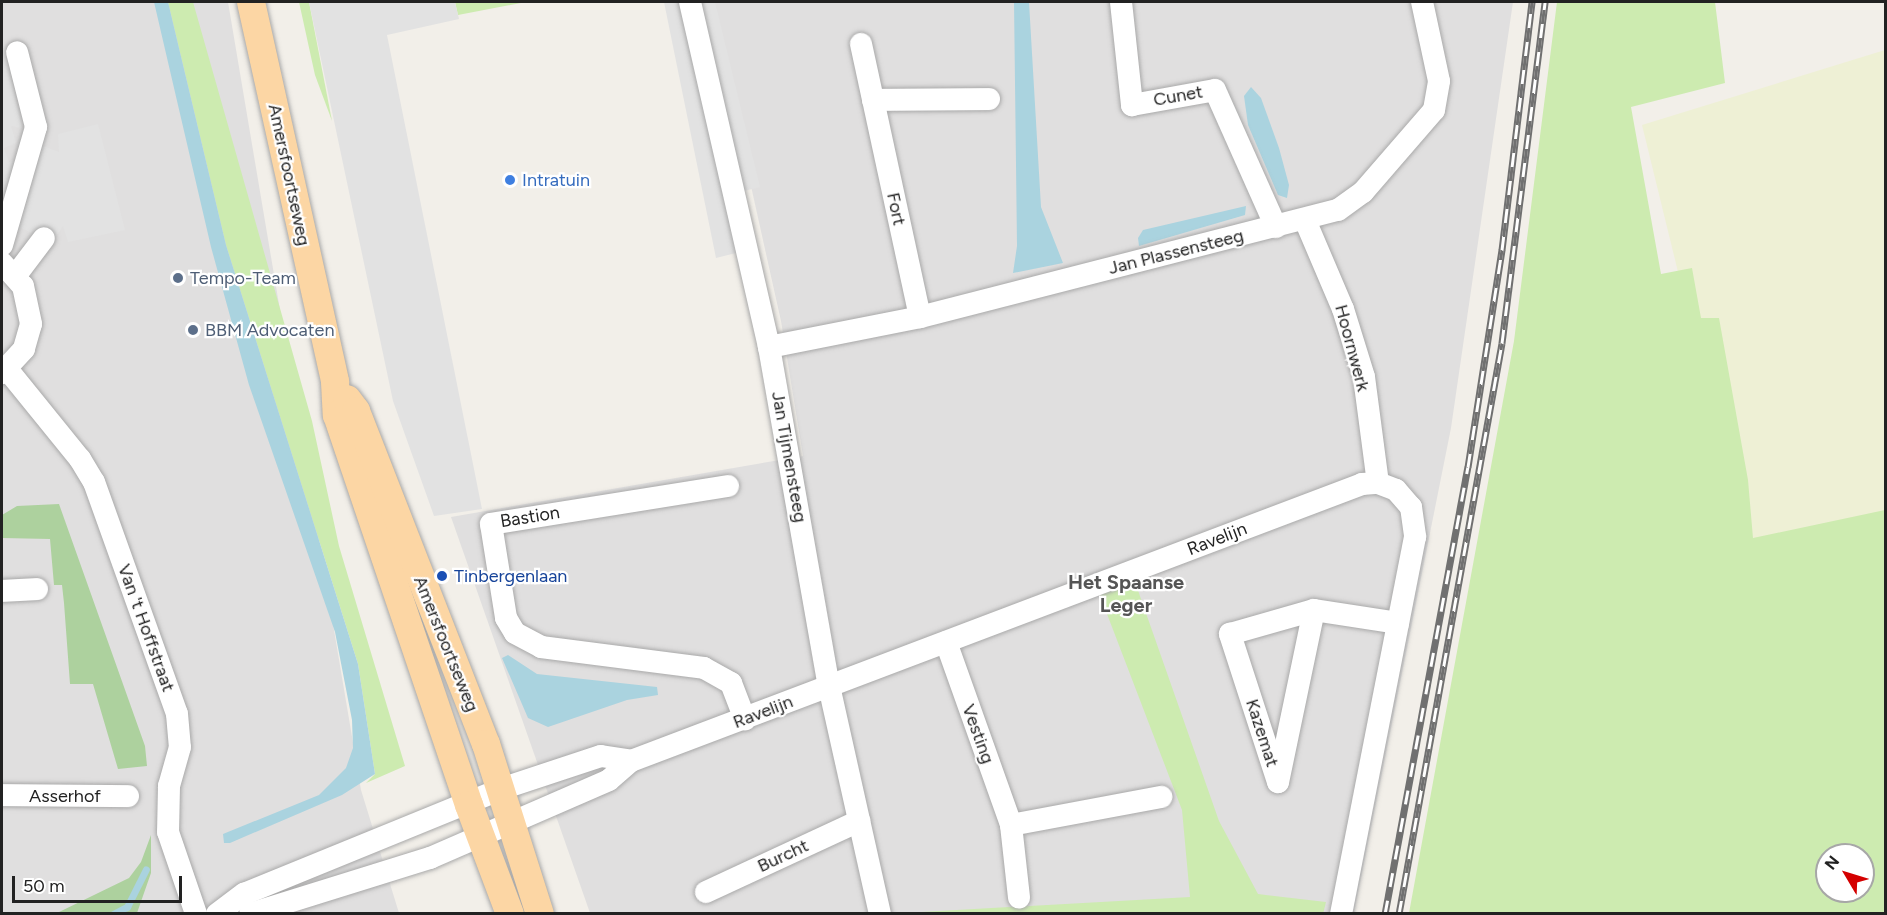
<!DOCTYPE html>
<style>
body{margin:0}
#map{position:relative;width:1887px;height:915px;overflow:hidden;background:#f2efe9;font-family:Figtree,sans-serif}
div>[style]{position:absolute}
.residential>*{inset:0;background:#e0dfdf}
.farmland>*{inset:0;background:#eef0d5}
.grass>*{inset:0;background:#cdebb0}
.forest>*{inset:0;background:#add19e}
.parking>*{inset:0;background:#e2e2e2}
.water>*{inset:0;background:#aad3df}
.stream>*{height:7px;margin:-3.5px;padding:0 3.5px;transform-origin:3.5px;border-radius:3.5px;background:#aad3df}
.roads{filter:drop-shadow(0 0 2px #a9a9a9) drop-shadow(0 0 2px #a9a9a9)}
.minor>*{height:22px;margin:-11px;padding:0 11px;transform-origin:11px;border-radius:11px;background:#fff}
.major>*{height:28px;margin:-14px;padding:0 14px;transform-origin:14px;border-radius:14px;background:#fcd6a4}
.rail>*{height:7px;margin-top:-3.5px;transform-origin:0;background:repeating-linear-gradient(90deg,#fff 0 14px,#707070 0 28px);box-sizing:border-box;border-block:2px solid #707070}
.dots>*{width:16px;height:16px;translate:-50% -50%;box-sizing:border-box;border:3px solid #fff;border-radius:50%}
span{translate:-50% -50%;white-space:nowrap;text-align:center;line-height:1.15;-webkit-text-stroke:4.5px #fff;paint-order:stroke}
.street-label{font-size:18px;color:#222}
.shop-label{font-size:18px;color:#366cbe}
.left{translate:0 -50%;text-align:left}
.service-label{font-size:18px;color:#4e5e75}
.transit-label{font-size:18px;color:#164399}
.neighbourhood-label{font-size:20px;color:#555;font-weight:700}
.frame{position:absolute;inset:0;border:3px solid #222;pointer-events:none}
.north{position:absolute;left:1815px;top:843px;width:60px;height:60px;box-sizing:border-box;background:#fff;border:2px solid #a7a7a7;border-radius:50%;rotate:308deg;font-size:16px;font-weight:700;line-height:24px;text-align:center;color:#222}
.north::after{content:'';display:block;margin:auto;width:21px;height:27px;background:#d40000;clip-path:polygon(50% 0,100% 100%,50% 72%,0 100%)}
.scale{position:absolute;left:12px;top:876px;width:170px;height:27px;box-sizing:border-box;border:3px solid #222;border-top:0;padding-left:8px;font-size:18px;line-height:21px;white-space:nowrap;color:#222;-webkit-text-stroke:4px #fff;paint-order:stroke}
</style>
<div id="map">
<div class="residential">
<i style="clip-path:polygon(2px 2px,228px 2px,361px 790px,399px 913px,2px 914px)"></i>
<i style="clip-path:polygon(710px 2px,1513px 2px,1451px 428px,1354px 913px,590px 913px,451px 517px,803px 456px,781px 321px)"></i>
</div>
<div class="farmland">
<i style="clip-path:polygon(1885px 50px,1885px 513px,1744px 541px,1642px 125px)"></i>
</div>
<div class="grass">
<i style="clip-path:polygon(168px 2px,193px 2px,312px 421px,339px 546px,405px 766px,366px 783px,375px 774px,358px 664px,226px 245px)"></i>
<i style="clip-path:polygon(299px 2px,309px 2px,332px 121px,315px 75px)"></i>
<i style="clip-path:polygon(455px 2px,520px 2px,521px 3px,458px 15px)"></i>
<i style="clip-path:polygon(evenodd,1557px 2px,1715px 2px,1725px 83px,1631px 107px,1661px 274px,1692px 268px,1701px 318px,1719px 318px,1748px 480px,1753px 538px,1885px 510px,1885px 913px,1409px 913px,1514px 341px,1557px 2px,1827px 855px,1863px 855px,1863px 891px,1827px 891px,1827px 855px)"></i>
<i style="clip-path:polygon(1134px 579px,1219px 821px,1258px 894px,1326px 902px,1323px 914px,886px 914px,1190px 897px,1182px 810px,1099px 593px)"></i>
</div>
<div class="forest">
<i style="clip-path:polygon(59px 504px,145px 746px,147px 766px,118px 769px,93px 684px,70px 684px,64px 603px,62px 585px,54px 585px,50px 539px,2px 538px,2px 515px,17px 506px)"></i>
<i style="clip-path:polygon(151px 835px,151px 873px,137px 913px,57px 913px,129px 878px,141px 862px)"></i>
</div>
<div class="parking">
<i style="clip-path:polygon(309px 2px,455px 2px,459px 19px,387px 35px,482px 509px,434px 516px,393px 401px)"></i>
<i style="clip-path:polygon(664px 2px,715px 2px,760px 187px,740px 192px,748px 250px,716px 258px)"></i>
<i style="clip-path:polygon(2px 34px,22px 128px,11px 126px,16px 143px,4px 148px,9px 162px,15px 161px,3px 194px)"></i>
<i style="clip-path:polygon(98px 124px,125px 230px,68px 242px,63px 226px,52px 242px,19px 227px,43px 146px,59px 152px,58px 134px)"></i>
</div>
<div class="water">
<i style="clip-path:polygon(154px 2px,168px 2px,226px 245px,358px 664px,375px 774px,342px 795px,230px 843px,224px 843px,223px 834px,319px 795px,346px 768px,353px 748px,352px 720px,335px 632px,249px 385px,211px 247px)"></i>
<i style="clip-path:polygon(1014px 2px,1029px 2px,1041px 207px,1063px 263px,1013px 273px,1017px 246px)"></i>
<i style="clip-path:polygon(1251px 87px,1261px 98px,1279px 148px,1289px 185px,1287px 198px,1278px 195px,1248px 125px,1244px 96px)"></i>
<i style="clip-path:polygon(1246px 206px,1245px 215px,1139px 246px,1138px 238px,1143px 230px)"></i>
<i style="clip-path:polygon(508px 655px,537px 674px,657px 687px,658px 695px,627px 700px,548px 727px,528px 718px,502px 658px)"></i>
</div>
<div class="stream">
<i style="left:113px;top:914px;width:16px;rotate:-27deg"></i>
<i style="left:127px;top:907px;width:42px;rotate:-63.4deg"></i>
</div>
<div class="roads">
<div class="minor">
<i style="left:690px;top:2px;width:354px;rotate:77.1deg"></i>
<i style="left:769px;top:347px;width:344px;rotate:80deg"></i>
<i style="left:829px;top:686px;width:234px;rotate:77.4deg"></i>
<i style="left:1121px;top:2px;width:104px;rotate:83.9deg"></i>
<i style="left:1132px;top:105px;width:84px;rotate:-10.2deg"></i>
<i style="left:1215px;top:90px;width:150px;rotate:66deg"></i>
<i style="left:861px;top:44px;width:279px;rotate:77.8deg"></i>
<i style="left:873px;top:100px;width:116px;rotate:-0.5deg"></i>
<i style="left:1305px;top:220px;width:97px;rotate:66.9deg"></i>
<i style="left:1343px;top:309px;width:71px;rotate:72.8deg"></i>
<i style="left:1364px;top:377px;width:107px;rotate:82.5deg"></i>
<i style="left:2px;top:245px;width:123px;rotate:-73.9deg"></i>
<i style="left:36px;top:127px;width:77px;rotate:-104.2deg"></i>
<i style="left:2px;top:263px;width:31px;rotate:48deg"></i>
<i style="left:23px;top:286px;width:39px;rotate:78deg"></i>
<i style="left:31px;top:324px;width:26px;rotate:106deg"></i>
<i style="left:24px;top:349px;width:33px;rotate:133deg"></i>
<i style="left:16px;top:275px;width:46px;rotate:-52.9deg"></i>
<i style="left:769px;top:347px;width:154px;rotate:-11.2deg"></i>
<i style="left:920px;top:317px;width:431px;rotate:-14.4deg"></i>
<i style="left:1338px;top:210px;width:31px;rotate:-36deg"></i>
<i style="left:1363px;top:192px;width:108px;rotate:-49.1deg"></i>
<i style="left:1434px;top:110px;width:29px;rotate:-80deg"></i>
<i style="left:1439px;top:81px;width:81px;rotate:-102.1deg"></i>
<i style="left:7px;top:369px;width:116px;rotate:51deg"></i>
<i style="left:80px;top:459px;width:27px;rotate:59deg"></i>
<i style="left:94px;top:482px;width:246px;rotate:70.3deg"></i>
<i style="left:177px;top:714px;width:33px;rotate:85deg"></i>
<i style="left:180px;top:747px;width:41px;rotate:105.8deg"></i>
<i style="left:169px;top:786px;width:46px;rotate:91.2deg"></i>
<i style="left:168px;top:832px;width:87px;rotate:71.1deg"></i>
<i style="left:728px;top:486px;width:240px;rotate:170.9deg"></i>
<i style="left:491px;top:524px;width:95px;rotate:80.9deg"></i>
<i style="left:506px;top:618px;width:17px;rotate:59deg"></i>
<i style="left:515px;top:633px;width:30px;rotate:28deg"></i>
<i style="left:541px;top:647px;width:164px;rotate:7.3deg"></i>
<i style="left:704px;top:668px;width:31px;rotate:29deg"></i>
<i style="left:731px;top:683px;width:39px;rotate:69deg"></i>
<i style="left:2px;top:591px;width:35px;rotate:-3deg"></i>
<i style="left:1314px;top:610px;width:176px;rotate:101.8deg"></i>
<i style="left:1278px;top:782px;width:156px;rotate:-108deg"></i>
<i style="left:1230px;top:634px;width:87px;rotate:-15.9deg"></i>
<i style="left:1314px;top:610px;width:85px;rotate:8.8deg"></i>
<i style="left:946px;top:642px;width:194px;rotate:70.4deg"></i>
<i style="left:1011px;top:825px;width:73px;rotate:83.7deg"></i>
<i style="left:2px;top:795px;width:126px;rotate:0.5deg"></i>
<i style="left:1011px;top:825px;width:153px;rotate:-10.6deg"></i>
<i style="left:706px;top:892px;width:169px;rotate:-24.9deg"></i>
<i style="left:217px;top:914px;width:34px;rotate:-37deg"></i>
<i style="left:244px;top:894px;width:278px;rotate:-22.2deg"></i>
<i style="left:501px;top:789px;width:105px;rotate:-18.3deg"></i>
<i style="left:601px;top:756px;width:30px;rotate:9deg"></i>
<i style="left:250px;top:914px;width:189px;rotate:-17.3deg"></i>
<i style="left:430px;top:858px;width:195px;rotate:-23.5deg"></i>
<i style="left:609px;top:780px;width:29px;rotate:-41deg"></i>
<i style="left:631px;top:761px;width:782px;rotate:-20.75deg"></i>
<i style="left:1362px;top:484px;width:16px;rotate:-4deg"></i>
<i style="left:1378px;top:483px;width:19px;rotate:21deg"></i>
<i style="left:1396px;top:490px;width:23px;rotate:49deg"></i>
<i style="left:1411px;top:507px;width:30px;rotate:82deg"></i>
<i style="left:1415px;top:537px;width:384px;rotate:101.1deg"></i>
</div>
<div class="major">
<i style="left:251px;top:2px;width:389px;rotate:77.5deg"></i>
<i style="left:335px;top:382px;width:33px;rotate:87deg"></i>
<i style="left:337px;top:415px;width:412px;rotate:71.3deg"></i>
<i style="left:469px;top:805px;width:116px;rotate:69.4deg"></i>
<i style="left:347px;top:399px;width:15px;rotate:53deg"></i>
<i style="left:356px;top:411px;width:357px;rotate:68.7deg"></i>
<i style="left:486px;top:744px;width:178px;rotate:72.4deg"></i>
</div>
</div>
<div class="rail">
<i style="left:1385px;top:914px;width:455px;rotate:-79.5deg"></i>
<i style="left:1468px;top:467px;width:220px;rotate:-81.1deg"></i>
<i style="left:1502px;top:250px;width:250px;rotate:-83.1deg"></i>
<i style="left:1399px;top:914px;width:580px;rotate:-79.77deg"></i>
<i style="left:1502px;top:343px;width:344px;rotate:-82.8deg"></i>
</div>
<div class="dots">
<i style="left:510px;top:180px;background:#3f7fe0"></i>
<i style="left:178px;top:278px;background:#5c6f8a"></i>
<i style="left:193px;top:330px;background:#5c6f8a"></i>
<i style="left:442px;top:576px;background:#1a4fb4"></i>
</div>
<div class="street-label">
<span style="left:1178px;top:96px;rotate:-10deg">Cunet</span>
<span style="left:289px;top:175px;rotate:78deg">Amersfoortseweg</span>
<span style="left:896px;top:209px;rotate:78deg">Fort</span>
<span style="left:1176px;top:252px;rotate:-14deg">Jan Plassensteeg</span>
<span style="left:1352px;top:348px;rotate:75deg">Hoornwerk</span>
<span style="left:789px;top:457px;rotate:80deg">Jan Tijmensteeg</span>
<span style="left:530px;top:517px;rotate:-9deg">Bastion</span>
<span style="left:1217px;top:539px;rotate:-21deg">Ravelijn</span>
<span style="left:146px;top:628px;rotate:70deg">Van 't Hoffstraat</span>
<span style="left:446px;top:644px;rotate:68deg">Amersfoortseweg</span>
<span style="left:763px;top:712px;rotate:-21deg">Ravelijn</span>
<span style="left:1262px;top:733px;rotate:72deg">Kazemat</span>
<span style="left:978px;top:734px;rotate:70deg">Vesting</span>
<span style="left:65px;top:796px">Asserhof</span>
<span style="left:783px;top:856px;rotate:-25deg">Burcht</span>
</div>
<div class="shop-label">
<span class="left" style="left:522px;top:180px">Intratuin</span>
</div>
<div class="service-label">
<span class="left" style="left:190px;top:278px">Tempo-Team</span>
<span class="left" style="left:205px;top:330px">BBM Advocaten</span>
</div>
<div class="transit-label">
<span class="left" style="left:454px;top:576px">Tinbergenlaan</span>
</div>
<div class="neighbourhood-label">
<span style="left:1126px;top:594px">Het Spaanse<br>Leger</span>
</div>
<div class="frame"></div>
<div class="north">N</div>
<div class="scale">50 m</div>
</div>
